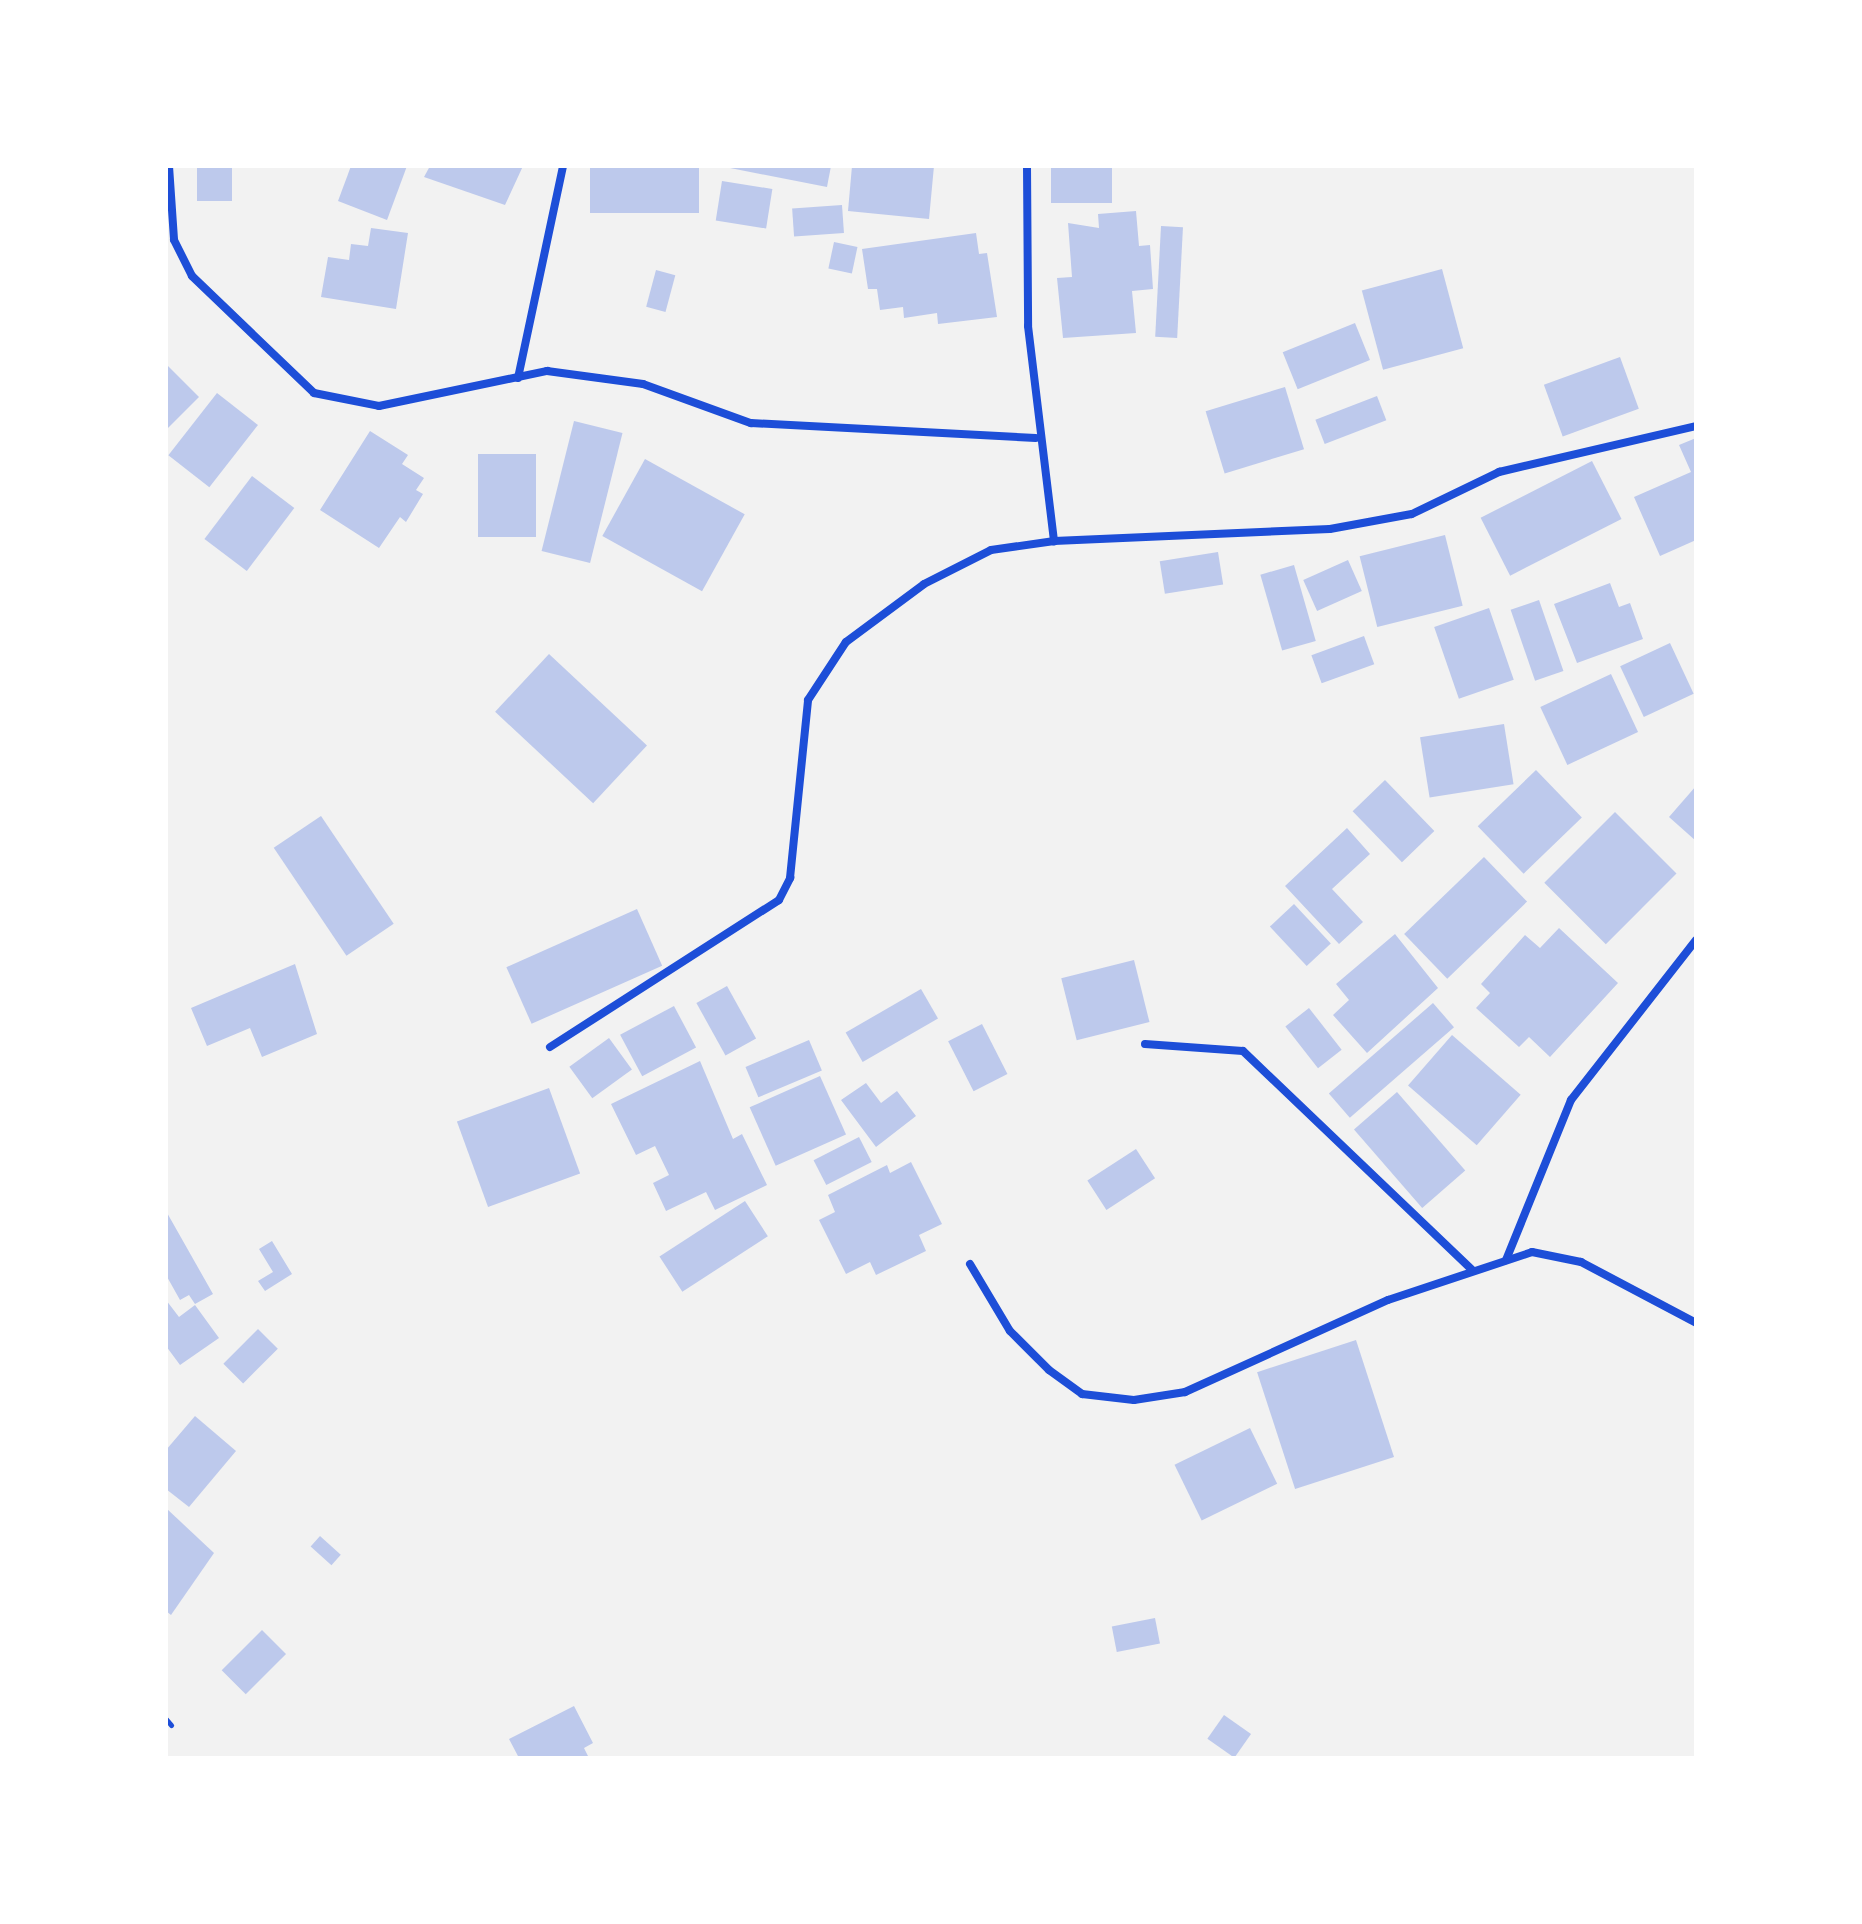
<!DOCTYPE html>
<style>
body{margin:0}
#map{position:relative;width:1862px;height:1924px;overflow:hidden;background:#f2f2f2;font-family:Lato,sans-serif}
div>[style]{position:absolute}
.building>*{inset:0;background:#bdc9ec;transform-origin:0 0}
.path>*{height:5px;margin:-2.5px;padding:0 2.5px;transform-origin:2.5px;border-radius:2.5px;background:#1d4ed8}
.minor>*{height:8px;margin:-4px;padding:0 4px;transform-origin:4px;border-radius:4px;background:#1d4ed8}
span{translate:-50% -50%;white-space:nowrap;text-align:center;line-height:1.15;-webkit-text-stroke:8px #fff;paint-order:stroke}
.frame{position:absolute;inset:0;border:168px solid #fff;pointer-events:none}
</style>
<div id="map">
<div class="building">
<i style="left:197px;top:166px;width:35px;height:35px"></i>
<i style="clip-path:polygon(351px 166px,407px 166px,387px 220px,338px 201px)"></i>
<i style="clip-path:polygon(430px 166px,523px 166px,505px 205px,424px 177px)"></i>
<i style="left:590px;top:166px;width:109px;height:47px"></i>
<i style="clip-path:polygon(720px 166px,831px 166px,827px 187px)"></i>
<i style="clip-path:polygon(852px 166px,934px 166px,929px 219px,848px 211px)"></i>
<i style="left:1051px;top:166px;width:61px;height:37px"></i>
<i style="left:722px;top:181px;width:51px;height:40px;rotate:9deg"></i>
<i style="left:842px;top:205px;width:28px;height:50px;rotate:86deg"></i>
<i style="clip-path:polygon(1136px 211px,1139px 246px,1150px 245px,1153px 289px,1132px 291px,1136px 333px,1063px 338px,1057px 278px,1072px 277px,1068px 223px,1099px 228px,1098px 214px)"></i>
<i style="left:1161px;top:226px;width:22px;height:111px;rotate:3deg"></i>
<i style="clip-path:polygon(371px 228px,408px 233px,396px 309px,321px 297px,328px 257px,349px 260px,351px 244px,368px 246px)"></i>
<i style="clip-path:polygon(976px 233px,979px 254px,987px 253px,997px 317px,938px 324px,937px 313px,904px 318px,903px 307px,880px 310px,877px 289px,868px 289px,862px 249px)"></i>
<i style="left:834px;top:242px;width:24px;height:27px;rotate:12deg"></i>
<i style="left:1442px;top:269px;width:82px;height:83px;rotate:75deg"></i>
<i style="left:656px;top:270px;width:20px;height:38px;rotate:15deg"></i>
<i style="left:1355px;top:323px;width:40px;height:78px;rotate:68deg"></i>
<i style="left:1620px;top:357px;width:55px;height:81px;rotate:70deg"></i>
<i style="clip-path:polygon(166px 364px,199px 397px,166px 430px)"></i>
<i style="left:1285px;top:387px;width:65px;height:83px;rotate:73deg"></i>
<i style="left:217px;top:393px;width:52px;height:79px;rotate:38deg"></i>
<i style="left:1377px;top:396px;width:26px;height:66px;rotate:69deg"></i>
<i style="left:574px;top:421px;width:50px;height:134px;rotate:14deg"></i>
<i style="clip-path:polygon(370px 431px,408px 455px,402px 464px,424px 478px,416px 490px,423px 494px,406px 522px,400px 517px,379px 548px,320px 510px)"></i>
<i style="clip-path:polygon(1696px 438px,1696px 540px,1660px 556px,1634px 497px,1691px 472px,1679px 445px)"></i>
<i style="left:478px;top:454px;width:58px;height:83px"></i>
<i style="left:645px;top:459px;width:114px;height:88px;rotate:29deg"></i>
<i style="left:1592px;top:461px;width:65px;height:125px;rotate:63deg"></i>
<i style="left:252px;top:476px;width:53px;height:79px;rotate:37deg"></i>
<i style="left:1445px;top:535px;width:73px;height:88px;rotate:76deg"></i>
<i style="left:1218px;top:552px;width:33px;height:59px;rotate:81deg"></i>
<i style="left:1348px;top:560px;width:34px;height:49px;rotate:66deg"></i>
<i style="left:1294px;top:565px;width:79px;height:35px;rotate:74deg"></i>
<i style="clip-path:polygon(1610px 583px,1619px 607px,1630px 603px,1643px 639px,1577px 663px,1554px 604px)"></i>
<i style="left:1539px;top:600px;width:75px;height:30px;rotate:71deg"></i>
<i style="left:1489px;top:608px;width:76px;height:58px;rotate:71deg"></i>
<i style="left:1364px;top:636px;width:30px;height:56px;rotate:70deg"></i>
<i style="left:1670px;top:643px;width:56px;height:55px;rotate:65deg"></i>
<i style="left:549px;top:654px;width:134px;height:79px;rotate:43deg"></i>
<i style="left:1611px;top:674px;width:64px;height:78px;rotate:65deg"></i>
<i style="left:1504px;top:724px;width:61px;height:85px;rotate:81deg"></i>
<i style="left:1536px;top:770px;width:66px;height:81px;rotate:46deg"></i>
<i style="left:1385px;top:780px;width:71px;height:45px;rotate:46deg"></i>
<i style="clip-path:polygon(1696px 786px,1696px 841px,1669px 817px)"></i>
<i style="left:1615px;top:812px;width:87px;height:100px;rotate:45deg"></i>
<i style="left:321px;top:816px;width:130px;height:57px;rotate:56deg"></i>
<i style="clip-path:polygon(1347px 828px,1370px 854px,1332px 889px,1363px 922px,1339px 944px,1285px 886px)"></i>
<i style="left:1484px;top:857px;width:62px;height:111px;rotate:46deg"></i>
<i style="left:1294px;top:904px;width:54px;height:33px;rotate:47deg"></i>
<i style="left:637px;top:909px;width:62px;height:143px;rotate:66deg"></i>
<i style="clip-path:polygon(1559px 928px,1618px 983px,1550px 1057px,1529px 1037px,1519px 1047px,1476px 1008px,1490px 993px,1481px 984px,1525px 935px,1540px 948px)"></i>
<i style="clip-path:polygon(1395px 934px,1438px 988px,1367px 1053px,1333px 1015px,1349px 1000px,1336px 984px)"></i>
<i style="left:1134px;top:960px;width:64px;height:75px;rotate:76deg"></i>
<i style="clip-path:polygon(295px 964px,317px 1034px,262px 1057px,250px 1028px,207px 1046px,191px 1008px)"></i>
<i style="left:727px;top:986px;width:60px;height:35px;rotate:61deg"></i>
<i style="left:921px;top:989px;width:34px;height:87px;rotate:60deg"></i>
<i style="left:1433px;top:1003px;width:32px;height:138px;rotate:49deg"></i>
<i style="left:674px;top:1006px;width:47px;height:61px;rotate:62deg"></i>
<i style="left:1309px;top:1008px;width:53px;height:30px;rotate:52deg"></i>
<i style="left:982px;top:1024px;width:56px;height:38px;rotate:63deg"></i>
<i style="left:1452px;top:1035px;width:91px;height:67px;rotate:41deg"></i>
<i style="left:609px;top:1038px;width:39px;height:49px;rotate:54deg"></i>
<i style="left:809px;top:1040px;width:33px;height:69px;rotate:67deg"></i>
<i style="clip-path:polygon(700px 1061px,733px 1139px,742px 1134px,767px 1185px,715px 1210px,706px 1192px,666px 1211px,653px 1183px,669px 1175px,655px 1146px,636px 1155px,611px 1104px)"></i>
<i style="left:820px;top:1076px;width:64px;height:77px;rotate:66deg"></i>
<i style="clip-path:polygon(866px 1083px,881px 1103px,897px 1091px,916px 1116px,876px 1147px,841px 1100px)"></i>
<i style="left:549px;top:1088px;width:91px;height:98px;rotate:70deg"></i>
<i style="left:1397px;top:1092px;width:104px;height:57px;rotate:49deg"></i>
<i style="left:859px;top:1137px;width:28px;height:51px;rotate:63deg"></i>
<i style="left:1136px;top:1149px;width:35px;height:58px;rotate:57deg"></i>
<i style="clip-path:polygon(911px 1162px,942px 1224px,919px 1235px,926px 1251px,876px 1275px,870px 1262px,846px 1274px,819px 1220px,835px 1212px,828px 1195px,887px 1165px,890px 1173px)"></i>
<i style="left:745px;top:1201px;width:42px;height:102px;rotate:57deg"></i>
<i style="clip-path:polygon(166px 1211px,213px 1294px,195px 1304px,189px 1295px,180px 1300px,166px 1275px)"></i>
<i style="clip-path:polygon(272px 1241px,292px 1274px,265px 1291px,258px 1281px,273px 1272px,259px 1249px)"></i>
<i style="clip-path:polygon(166px 1300px,179px 1317px,195px 1305px,219px 1338px,180px 1365px,166px 1346px)"></i>
<i style="left:258px;top:1329px;width:28px;height:49px;rotate:45deg"></i>
<i style="left:1356px;top:1340px;width:123px;height:104px;rotate:72deg"></i>
<i style="clip-path:polygon(195px 1416px,236px 1451px,189px 1507px,166px 1489px,166px 1450px)"></i>
<i style="left:1250px;top:1428px;width:62px;height:84px;rotate:64deg"></i>
<i style="clip-path:polygon(166px 1508px,214px 1553px,171px 1615px,166px 1611px)"></i>
<i style="left:320px;top:1536px;width:28px;height:14px;rotate:42deg"></i>
<i style="left:1155px;top:1618px;width:26px;height:44px;rotate:79deg"></i>
<i style="left:262px;top:1630px;width:34px;height:57px;rotate:45deg"></i>
<i style="clip-path:polygon(574px 1706px,593px 1743px,584px 1748px,589px 1758px,519px 1758px,509px 1739px)"></i>
<i style="left:1224px;top:1715px;width:33px;height:29px;rotate:35deg"></i>
</div>
<div class="path">
<i style="left:166px;top:1719px;width:8px;rotate:50deg"></i>
</div>
<div class="minor">
<i style="left:169px;top:166px;width:74px;rotate:86.1deg"></i>
<i style="left:174px;top:240px;width:40px;rotate:63.4deg"></i>
<i style="left:192px;top:276px;width:169px;rotate:43.8deg"></i>
<i style="left:314px;top:393px;width:66px;rotate:11.3deg"></i>
<i style="left:379px;top:406px;width:172px;rotate:-11.8deg"></i>
<i style="left:547px;top:371px;width:97px;rotate:7.7deg"></i>
<i style="left:643px;top:384px;width:115px;rotate:19.9deg"></i>
<i style="left:751px;top:423px;width:285px;rotate:3deg"></i>
<i style="left:1027px;top:166px;width:160px;rotate:89.6deg"></i>
<i style="left:1028px;top:326px;width:217px;rotate:83.1deg"></i>
<i style="left:518px;top:378px;width:217px;rotate:-78deg"></i>
<i style="left:1145px;top:1044px;width:98px;rotate:4.1deg"></i>
<i style="left:1243px;top:1051px;width:317px;rotate:43.7deg"></i>
<i style="left:550px;top:1047px;width:272px;rotate:-32.7deg"></i>
<i style="left:779px;top:900px;width:25px;rotate:-63deg"></i>
<i style="left:790px;top:878px;width:179px;rotate:-84.2deg"></i>
<i style="left:808px;top:700px;width:69px;rotate:-56.8deg"></i>
<i style="left:846px;top:642px;width:97px;rotate:-36.6deg"></i>
<i style="left:924px;top:584px;width:75px;rotate:-26.9deg"></i>
<i style="left:991px;top:550px;width:64px;rotate:-8.1deg"></i>
<i style="left:1054px;top:541px;width:276px;rotate:-2.5deg"></i>
<i style="left:1330px;top:529px;width:83px;rotate:-10.4deg"></i>
<i style="left:1412px;top:514px;width:97px;rotate:-25.8deg"></i>
<i style="left:1499px;top:472px;width:202px;rotate:-13.1deg"></i>
<i style="left:1506px;top:1260px;width:173px;rotate:-67.9deg"></i>
<i style="left:1571px;top:1100px;width:203px;rotate:-52deg"></i>
<i style="left:970px;top:1264px;width:78px;rotate:59.2deg"></i>
<i style="left:1010px;top:1331px;width:55px;rotate:45deg"></i>
<i style="left:1049px;top:1370px;width:41px;rotate:36deg"></i>
<i style="left:1082px;top:1394px;width:52px;rotate:6.6deg"></i>
<i style="left:1134px;top:1400px;width:52px;rotate:-8.9deg"></i>
<i style="left:1185px;top:1392px;width:223px;rotate:-24.4deg"></i>
<i style="left:1388px;top:1300px;width:152px;rotate:-18.4deg"></i>
<i style="left:1532px;top:1252px;width:50px;rotate:11.5deg"></i>
<i style="left:1581px;top:1262px;width:130px;rotate:27.9deg"></i>
</div>
<div class="frame"></div>
</div>
